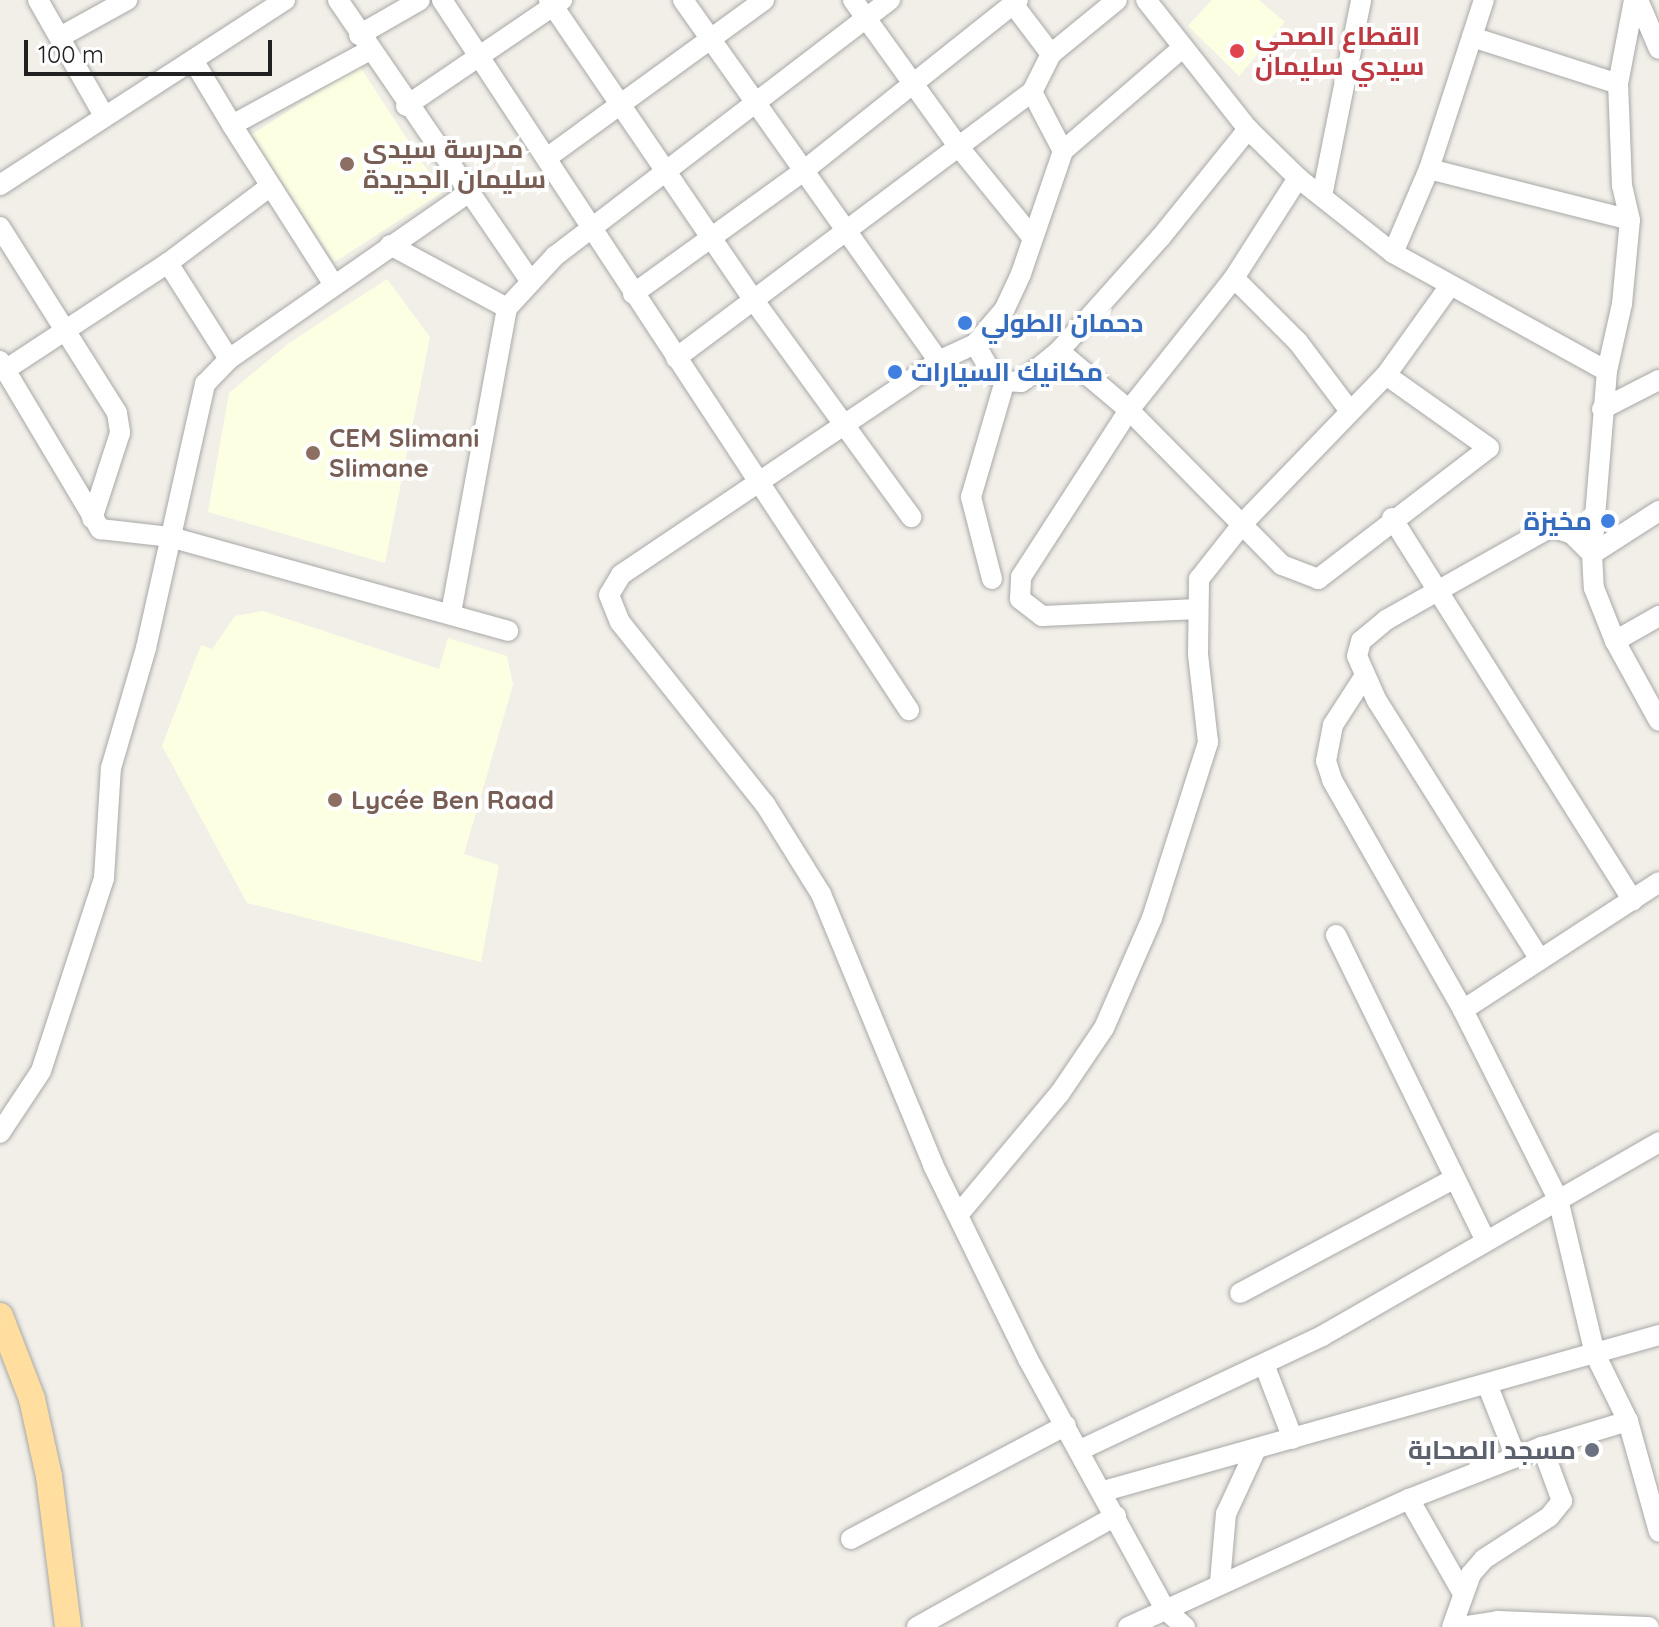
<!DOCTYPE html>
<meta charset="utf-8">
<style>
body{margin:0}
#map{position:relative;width:1659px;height:1627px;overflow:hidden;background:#f2efe8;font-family:Quicksand,Cairo,sans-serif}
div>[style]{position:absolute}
.education>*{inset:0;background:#fdffe3;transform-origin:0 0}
.roads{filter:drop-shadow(0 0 2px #a8a8a8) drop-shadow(0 0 2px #a8a8a8)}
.minor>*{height:20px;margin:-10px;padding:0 10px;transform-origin:10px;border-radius:10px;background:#fff}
.major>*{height:26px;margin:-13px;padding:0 13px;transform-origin:13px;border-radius:13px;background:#ffde9f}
.dots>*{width:22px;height:22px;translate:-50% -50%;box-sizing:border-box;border:4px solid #fff;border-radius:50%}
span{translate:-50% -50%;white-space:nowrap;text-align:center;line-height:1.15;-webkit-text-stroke:8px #fff;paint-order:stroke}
.health-label{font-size:26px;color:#be3a42;font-weight:700}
.left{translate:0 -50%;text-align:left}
.education-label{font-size:26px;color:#785e54;font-weight:700}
.shop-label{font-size:26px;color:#366cbe;font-weight:700}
.right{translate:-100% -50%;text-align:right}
.worship-label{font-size:26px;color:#5b616d;font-weight:700}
.scale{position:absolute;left:24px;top:40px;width:248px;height:36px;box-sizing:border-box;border:4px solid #212121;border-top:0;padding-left:10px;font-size:24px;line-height:28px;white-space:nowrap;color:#212121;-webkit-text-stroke:6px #fff;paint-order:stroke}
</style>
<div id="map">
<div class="education">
<i style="clip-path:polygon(1212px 0,1259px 0,1285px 22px,1239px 76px,1188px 26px)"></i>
<i style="left:359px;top:65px;width:152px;height:128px;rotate:57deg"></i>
<i style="clip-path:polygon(387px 279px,430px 337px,385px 563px,208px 512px,229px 393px,289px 343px)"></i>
<i style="clip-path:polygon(263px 611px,439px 669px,448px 638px,507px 656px,513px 685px,464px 854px,499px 865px,481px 962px,247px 903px,162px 746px,201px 645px,212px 649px,235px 616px)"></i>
</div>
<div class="roads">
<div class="minor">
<i style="left:38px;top:0;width:131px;rotate:60.3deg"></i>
<i style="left:338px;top:0;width:340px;rotate:55.6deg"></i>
<i style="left:442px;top:0;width:850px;rotate:56.67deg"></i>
<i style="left:549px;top:0;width:366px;rotate:55.7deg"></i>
<i style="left:755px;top:302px;width:266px;rotate:54deg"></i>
<i style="left:683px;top:0;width:443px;rotate:54.7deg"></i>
<i style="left:853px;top:0;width:180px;rotate:54.3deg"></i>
<i style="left:958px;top:146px;width:117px;rotate:50.9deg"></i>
<i style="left:1146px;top:0;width:164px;rotate:51.7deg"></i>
<i style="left:1248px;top:129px;width:70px;rotate:44.4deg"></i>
<i style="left:1298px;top:178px;width:121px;rotate:38.3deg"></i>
<i style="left:1393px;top:253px;width:244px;rotate:28.9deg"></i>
<i style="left:1607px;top:371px;width:184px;rotate:94.7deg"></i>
<i style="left:1592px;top:554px;width:34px;rotate:87deg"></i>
<i style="left:1594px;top:588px;width:57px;rotate:68.4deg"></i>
<i style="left:1615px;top:641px;width:91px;rotate:61.2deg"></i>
<i style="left:1638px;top:0;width:53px;rotate:66.8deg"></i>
<i style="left:1013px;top:4px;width:63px;rotate:52.8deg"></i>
<i style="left:359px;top:35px;width:70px;rotate:-29.8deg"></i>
<i style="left:60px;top:37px;width:77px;rotate:-28.9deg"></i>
<i style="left:1472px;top:37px;width:153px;rotate:17.8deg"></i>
<i style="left:1181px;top:49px;width:156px;rotate:139.2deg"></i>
<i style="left:1063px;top:151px;width:130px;rotate:108.9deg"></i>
<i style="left:1021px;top:274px;width:40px;rotate:115deg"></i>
<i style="left:1004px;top:310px;width:45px;rotate:130.5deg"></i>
<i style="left:975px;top:344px;width:40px;rotate:155deg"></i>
<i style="left:939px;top:361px;width:383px;rotate:146.1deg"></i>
<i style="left:621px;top:575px;width:23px;rotate:121deg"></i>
<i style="left:609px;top:595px;width:29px;rotate:68deg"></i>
<i style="left:620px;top:622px;width:233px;rotate:51.5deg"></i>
<i style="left:765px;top:804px;width:106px;rotate:58.1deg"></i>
<i style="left:821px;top:894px;width:293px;rotate:67.5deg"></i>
<i style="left:933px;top:1165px;width:216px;rotate:63.9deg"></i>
<i style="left:1028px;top:1359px;width:285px;rotate:61.3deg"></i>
<i style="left:1165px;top:1609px;width:27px;rotate:42deg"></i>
<i style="left:193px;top:60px;width:76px;rotate:59deg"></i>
<i style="left:1032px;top:92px;width:67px;rotate:62.3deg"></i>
<i style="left:406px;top:106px;width:189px;rotate:-34.2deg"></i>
<i style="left:548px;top:157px;width:267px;rotate:-36deg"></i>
<i style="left:1429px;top:169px;width:207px;rotate:14.2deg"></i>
<i style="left:0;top:185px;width:340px;rotate:-33deg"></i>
<i style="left:1322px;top:196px;width:200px;rotate:-78.7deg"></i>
<i style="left:0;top:227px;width:220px;rotate:57.8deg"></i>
<i style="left:117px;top:413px;width:20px;rotate:81deg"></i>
<i style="left:120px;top:433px;width:90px;rotate:108deg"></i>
<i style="left:390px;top:245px;width:133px;rotate:28.3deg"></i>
<i style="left:1393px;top:253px;width:91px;rotate:-66.8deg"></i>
<i style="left:1429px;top:169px;width:178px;rotate:-72deg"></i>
<i style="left:168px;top:263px;width:114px;rotate:57.6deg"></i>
<i style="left:1234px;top:278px;width:91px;rotate:45deg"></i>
<i style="left:1298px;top:342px;width:86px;rotate:53deg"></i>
<i style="left:334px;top:285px;width:190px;rotate:-122.5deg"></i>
<i style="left:232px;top:125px;width:157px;rotate:-28.5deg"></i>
<i style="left:633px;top:294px;width:208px;rotate:-35.8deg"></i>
<i style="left:802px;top:172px;width:276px;rotate:-38.5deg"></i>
<i style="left:975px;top:344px;width:30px;rotate:60deg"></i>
<i style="left:990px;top:370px;width:19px;rotate:36deg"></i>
<i style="left:1005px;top:381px;width:16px;rotate:4deg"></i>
<i style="left:1021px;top:382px;width:49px;rotate:-39.2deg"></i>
<i style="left:1059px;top:351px;width:153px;rotate:-48.2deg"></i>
<i style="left:1161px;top:237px;width:139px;rotate:-51.1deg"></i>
<i style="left:1059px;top:351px;width:92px;rotate:40.1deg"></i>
<i style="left:1129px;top:410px;width:218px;rotate:45.4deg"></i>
<i style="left:1282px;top:565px;width:39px;rotate:21deg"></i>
<i style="left:1318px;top:579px;width:215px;rotate:-37.5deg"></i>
<i style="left:1489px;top:448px;width:126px;rotate:-144.7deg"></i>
<i style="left:676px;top:358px;width:444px;rotate:-36.8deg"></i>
<i style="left:1032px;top:92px;width:42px;rotate:-63.4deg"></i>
<i style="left:1051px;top:54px;width:85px;rotate:-39.3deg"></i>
<i style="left:0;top:361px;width:196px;rotate:59.2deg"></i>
<i style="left:100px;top:529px;width:70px;rotate:6.5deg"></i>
<i style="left:170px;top:537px;width:351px;rotate:15.5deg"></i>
<i style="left:5px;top:370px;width:195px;rotate:-33.3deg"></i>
<i style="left:168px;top:263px;width:125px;rotate:-36.9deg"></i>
<i style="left:1607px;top:371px;width:69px;rotate:-77.4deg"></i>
<i style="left:1622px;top:304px;width:84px;rotate:-84.6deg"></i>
<i style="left:1630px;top:220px;width:35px;rotate:-103deg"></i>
<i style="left:1622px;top:186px;width:102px;rotate:-92.2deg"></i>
<i style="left:1618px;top:84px;width:86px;rotate:-79.2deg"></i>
<i style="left:1602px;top:409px;width:64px;rotate:-27deg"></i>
<i style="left:1392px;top:518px;width:452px;rotate:57.8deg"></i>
<i style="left:992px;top:579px;width:85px;rotate:-104.4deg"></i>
<i style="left:971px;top:497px;width:121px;rotate:-73.7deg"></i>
<i style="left:1198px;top:609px;width:156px;rotate:177.4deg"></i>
<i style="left:1042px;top:616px;width:28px;rotate:-142deg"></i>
<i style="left:1020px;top:599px;width:22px;rotate:-87deg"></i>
<i style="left:1021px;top:577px;width:199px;rotate:-57.1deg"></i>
<i style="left:1129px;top:410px;width:169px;rotate:-51.5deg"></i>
<i style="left:1234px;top:278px;width:119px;rotate:-57.4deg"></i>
<i style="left:451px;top:613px;width:310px;rotate:-79.6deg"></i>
<i style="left:507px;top:308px;width:71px;rotate:-47.3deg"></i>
<i style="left:555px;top:256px;width:422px;rotate:-37.4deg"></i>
<i style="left:1615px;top:641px;width:51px;rotate:-29.6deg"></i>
<i style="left:1364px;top:677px;width:57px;rotate:122.9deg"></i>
<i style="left:1333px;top:725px;width:37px;rotate:101deg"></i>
<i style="left:1326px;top:761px;width:20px;rotate:72deg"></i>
<i style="left:1332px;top:780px;width:265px;rotate:60.3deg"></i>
<i style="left:1463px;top:1010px;width:212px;rotate:63.3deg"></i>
<i style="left:1558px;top:1199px;width:159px;rotate:76.6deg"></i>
<i style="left:1595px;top:1354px;width:75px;rotate:63.8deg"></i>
<i style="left:1628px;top:1421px;width:115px;rotate:74.4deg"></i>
<i style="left:1336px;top:935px;width:339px;rotate:63.9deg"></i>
<i style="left:1539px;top:958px;width:304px;rotate:-122.2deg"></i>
<i style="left:1377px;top:701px;width:49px;rotate:-114deg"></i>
<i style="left:1357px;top:656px;width:16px;rotate:-75deg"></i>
<i style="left:1361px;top:641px;width:33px;rotate:-40deg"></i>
<i style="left:1386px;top:620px;width:189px;rotate:-29.4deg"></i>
<i style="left:1551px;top:527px;width:22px;rotate:18deg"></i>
<i style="left:1572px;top:534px;width:28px;rotate:45deg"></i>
<i style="left:1592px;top:554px;width:80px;rotate:-32.7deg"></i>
<i style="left:1463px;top:1010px;width:234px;rotate:-33.1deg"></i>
<i style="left:0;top:1133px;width:74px;rotate:-56.5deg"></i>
<i style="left:41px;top:1071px;width:203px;rotate:-71.9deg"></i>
<i style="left:104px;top:878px;width:110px;rotate:-86.4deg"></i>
<i style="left:111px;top:768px;width:125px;rotate:-73.7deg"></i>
<i style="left:146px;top:648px;width:271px;rotate:-77.4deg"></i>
<i style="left:205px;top:384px;width:35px;rotate:-46deg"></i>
<i style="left:229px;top:359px;width:291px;rotate:-34.8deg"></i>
<i style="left:958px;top:1215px;width:159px;rotate:-50.1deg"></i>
<i style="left:1060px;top:1093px;width:78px;rotate:-55.9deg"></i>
<i style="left:1104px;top:1028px;width:120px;rotate:-66.4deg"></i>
<i style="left:1152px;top:918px;width:185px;rotate:-72.3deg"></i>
<i style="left:1208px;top:742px;width:89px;rotate:-96.5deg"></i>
<i style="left:1198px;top:654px;width:75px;rotate:-89.2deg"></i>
<i style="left:1199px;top:579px;width:73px;rotate:-51.7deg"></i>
<i style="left:1244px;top:522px;width:204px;rotate:-46deg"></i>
<i style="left:1386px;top:375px;width:108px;rotate:-54.4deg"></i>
<i style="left:1240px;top:1293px;width:240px;rotate:-28.1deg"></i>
<i style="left:1264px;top:1364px;width:80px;rotate:68.9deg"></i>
<i style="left:1487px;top:1384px;width:79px;rotate:68.3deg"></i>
<i style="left:1080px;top:1450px;width:268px;rotate:-25.2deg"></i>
<i style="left:1322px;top:1336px;width:389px;rotate:-29.9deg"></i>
<i style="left:1104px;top:1491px;width:577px;rotate:-15.7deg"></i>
<i style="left:1409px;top:1499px;width:107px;rotate:60.3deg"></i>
<i style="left:851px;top:1539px;width:243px;rotate:-27.9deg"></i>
<i style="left:1220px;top:1582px;width:68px;rotate:-85deg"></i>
<i style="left:1226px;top:1514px;width:72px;rotate:-65.2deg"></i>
<i style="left:917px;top:1627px;width:228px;rotate:-29.2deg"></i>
<i style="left:1128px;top:1627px;width:309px;rotate:-24.5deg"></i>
<i style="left:1409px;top:1499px;width:143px;rotate:-21.4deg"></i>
<i style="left:1542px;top:1447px;width:90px;rotate:-16.8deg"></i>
<i style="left:1452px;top:1627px;width:56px;rotate:-70.3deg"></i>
<i style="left:1471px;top:1574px;width:20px;rotate:-49deg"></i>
<i style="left:1484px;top:1559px;width:77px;rotate:-32.9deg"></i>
<i style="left:1549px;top:1517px;width:21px;rotate:-51deg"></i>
<i style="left:1562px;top:1501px;width:58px;rotate:-110.3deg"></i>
<i style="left:1461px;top:1627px;width:36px;rotate:-9deg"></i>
<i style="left:1497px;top:1621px;width:152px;rotate:2.3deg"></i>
</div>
<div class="major">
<i style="left:0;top:1316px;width:89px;rotate:68.9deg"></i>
<i style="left:32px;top:1399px;width:79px;rotate:77.6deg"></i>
<i style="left:49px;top:1476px;width:152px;rotate:82.8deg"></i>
</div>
</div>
<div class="dots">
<i style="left:1237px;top:51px;background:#e0444e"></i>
<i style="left:347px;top:164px;background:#8d6e63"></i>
<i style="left:965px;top:323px;background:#3f7fe0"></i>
<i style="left:895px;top:372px;background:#3f7fe0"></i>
<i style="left:313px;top:453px;background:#8d6e63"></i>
<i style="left:1608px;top:521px;background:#3f7fe0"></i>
<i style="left:335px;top:800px;background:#8d6e63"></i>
<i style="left:1592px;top:1450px;background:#6b7280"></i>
</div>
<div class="health-label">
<span class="left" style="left:1255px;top:51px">القطاع الصحي<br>سيدي سليمان</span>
</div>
<div class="education-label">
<span class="left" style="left:363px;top:164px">مدرسة سيدي<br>سليمان الجديدة</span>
<span class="left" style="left:329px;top:453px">CEM Slimani<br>Slimane</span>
<span class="left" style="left:351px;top:800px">Lycée Ben Raad</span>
</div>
<div class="shop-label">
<span class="left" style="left:981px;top:323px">دحمان الطولي</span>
<span class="left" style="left:911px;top:372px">مكانيك السيارات</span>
<span class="right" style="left:1592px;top:521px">مخيزة</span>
</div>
<div class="worship-label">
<span class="right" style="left:1576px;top:1450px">مسجد الصحابة</span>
</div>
<div class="scale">100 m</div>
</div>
